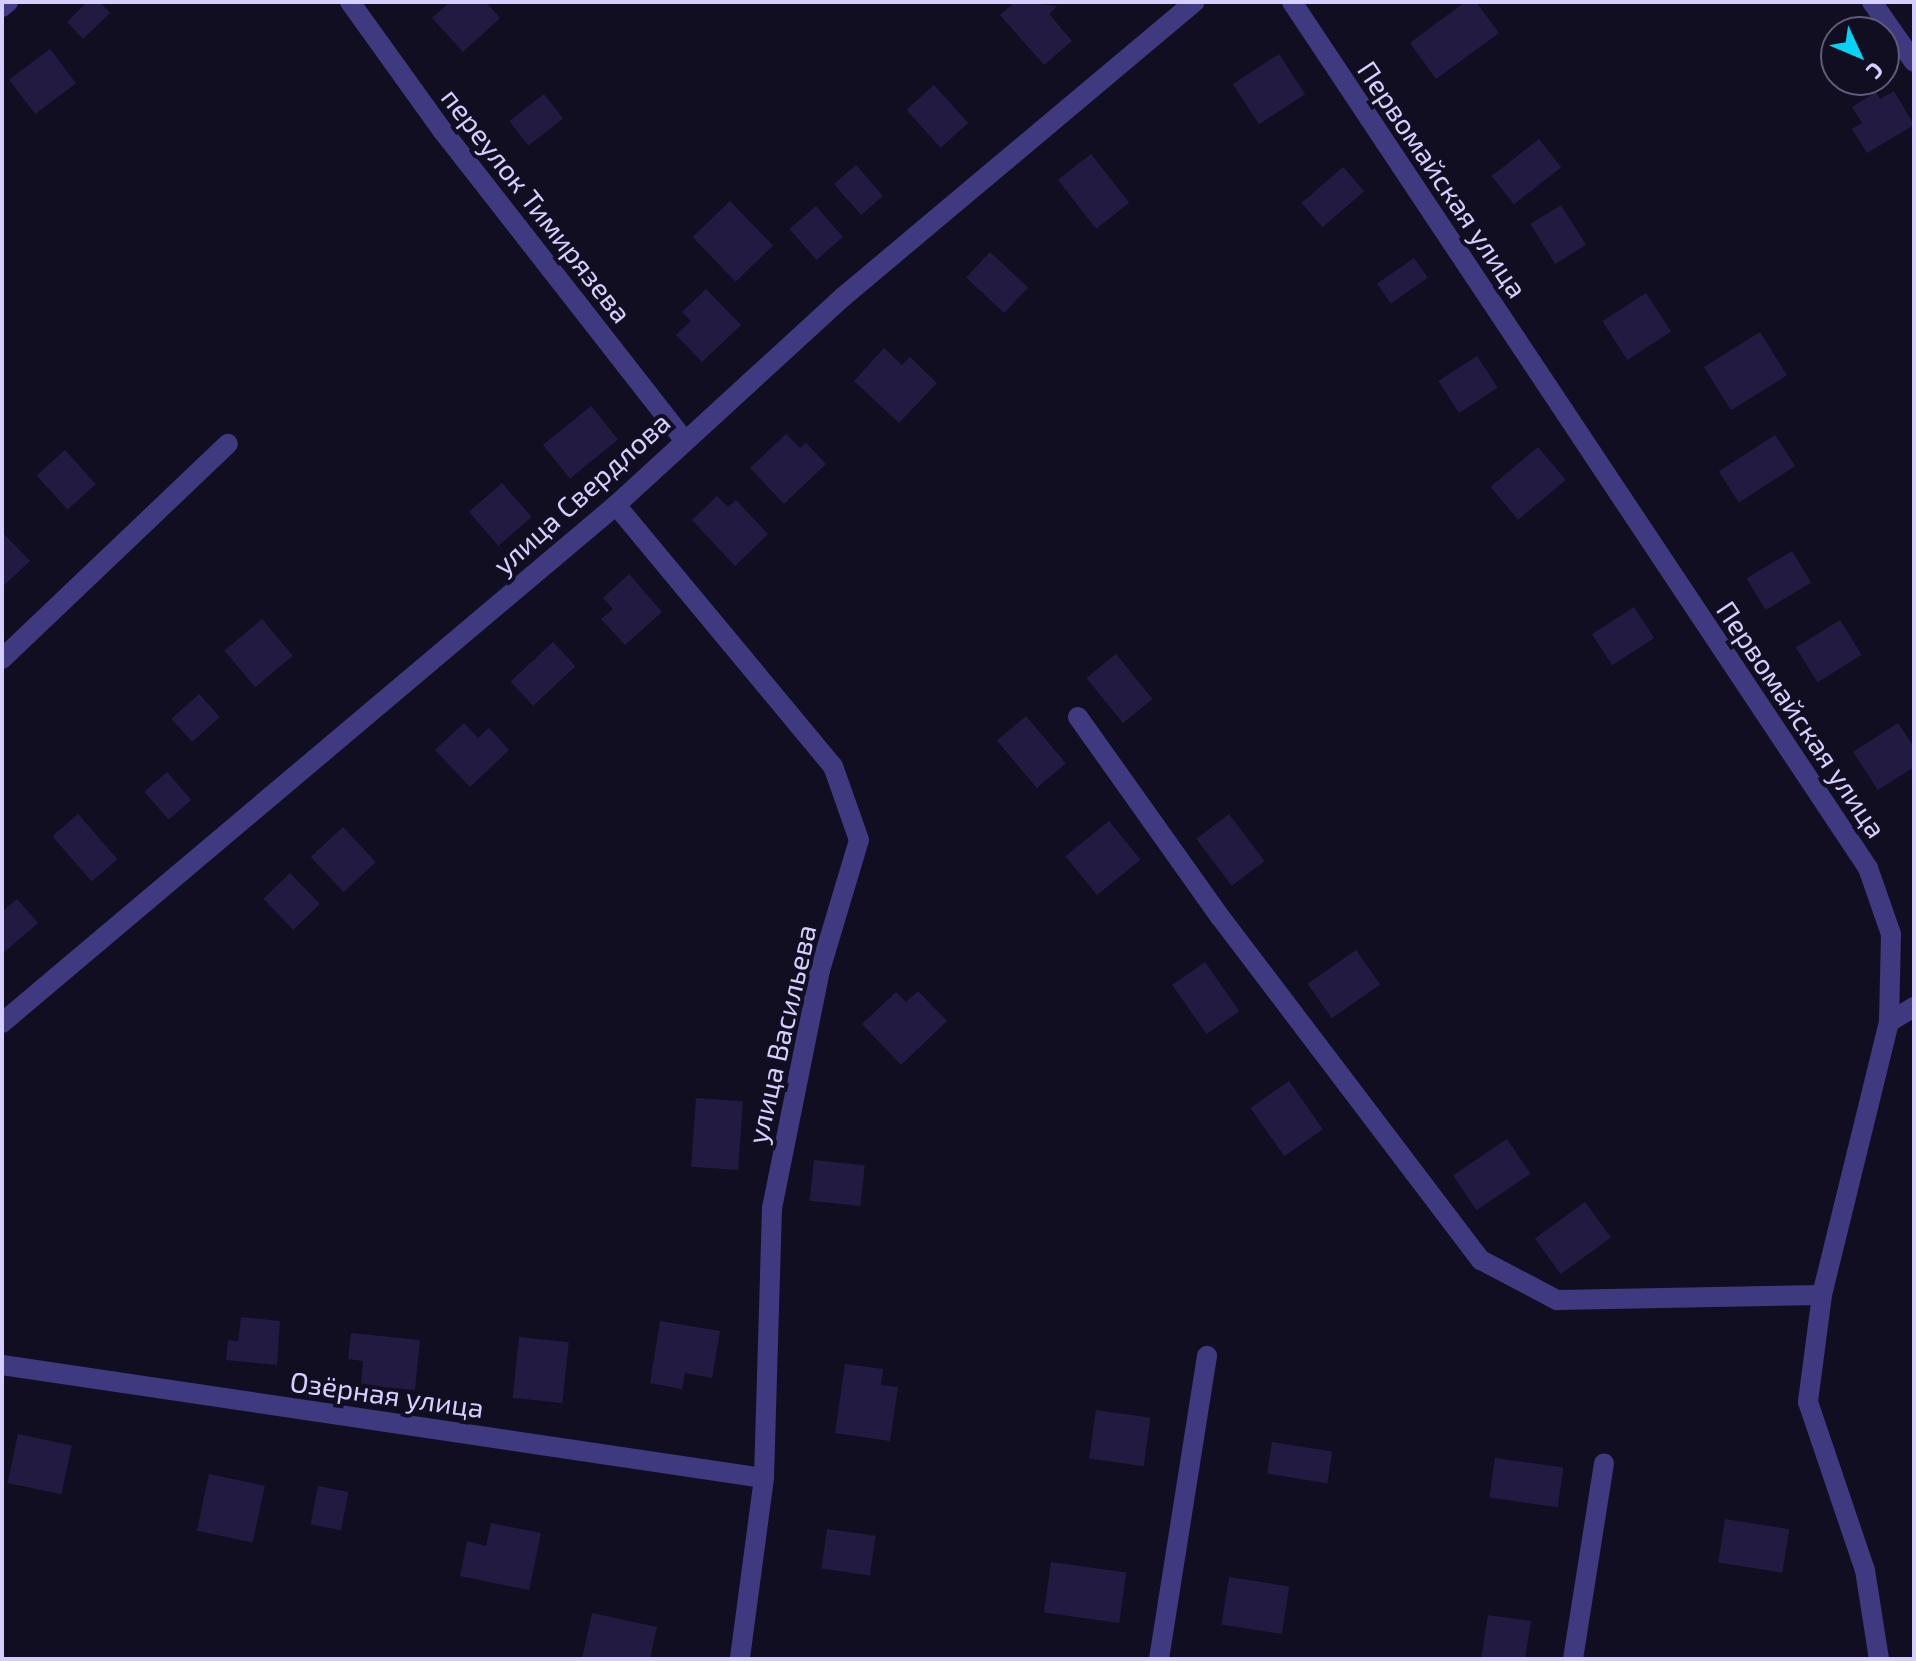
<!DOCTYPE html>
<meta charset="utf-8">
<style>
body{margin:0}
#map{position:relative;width:1916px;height:1661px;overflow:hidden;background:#120e21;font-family:"Exo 2",sans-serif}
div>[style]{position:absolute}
.building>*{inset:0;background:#231a41;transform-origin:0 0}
.street>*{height:20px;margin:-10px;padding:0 10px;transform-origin:10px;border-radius:10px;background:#3f397f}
span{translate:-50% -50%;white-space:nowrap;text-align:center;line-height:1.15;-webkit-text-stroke:8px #120e21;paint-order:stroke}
.street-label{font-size:28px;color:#d6cefe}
.frame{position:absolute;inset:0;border:4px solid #d6cefe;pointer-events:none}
.north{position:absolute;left:1820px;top:16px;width:80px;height:80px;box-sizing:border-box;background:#120e21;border:2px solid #605b79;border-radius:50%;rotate:134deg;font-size:22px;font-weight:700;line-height:32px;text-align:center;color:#d6cefe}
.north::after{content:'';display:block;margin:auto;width:28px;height:36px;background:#05d3f4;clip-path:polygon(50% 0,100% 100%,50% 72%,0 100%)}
</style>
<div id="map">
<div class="building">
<i style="clip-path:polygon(87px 2px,100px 2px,110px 13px,83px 39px,67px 22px)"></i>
<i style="clip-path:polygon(450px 2px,486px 2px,500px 18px,463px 52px,432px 18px)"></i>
<i style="clip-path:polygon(1015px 2px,1057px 6px,1049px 14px,1072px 41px,1044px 65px,1000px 15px)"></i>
<i style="clip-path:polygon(1465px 2px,1476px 2px,1499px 33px,1436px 79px,1410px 43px)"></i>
<i style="left:50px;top:49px;width:43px;height:51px;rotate:53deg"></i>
<i style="left:1279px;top:54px;width:48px;height:55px;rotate:57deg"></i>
<i style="left:934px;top:85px;width:51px;height:37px;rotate:48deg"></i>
<i style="clip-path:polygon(1894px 91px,1914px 125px,1867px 153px,1852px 129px,1862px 123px,1852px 107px,1876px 92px,1880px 99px)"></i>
<i style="left:544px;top:94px;width:31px;height:44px;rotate:52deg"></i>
<i style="left:1539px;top:139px;width:36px;height:60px;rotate:52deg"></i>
<i style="left:1091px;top:154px;width:62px;height:42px;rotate:52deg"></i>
<i style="left:856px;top:165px;width:41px;height:29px;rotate:49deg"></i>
<i style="left:1343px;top:167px;width:32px;height:55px;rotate:49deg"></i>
<i style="left:730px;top:201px;width:62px;height:52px;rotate:46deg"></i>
<i style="left:1561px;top:205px;width:47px;height:36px;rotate:58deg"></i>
<i style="left:816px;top:206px;width:41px;height:35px;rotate:49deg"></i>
<i style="left:990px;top:252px;width:52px;height:35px;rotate:43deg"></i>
<i style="left:1414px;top:258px;width:24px;height:45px;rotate:55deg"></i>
<i style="clip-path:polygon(706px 289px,741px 325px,702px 362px,676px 335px,691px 321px,682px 312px)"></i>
<i style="left:1646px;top:293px;width:46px;height:52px;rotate:57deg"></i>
<i style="left:1760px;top:332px;width:51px;height:66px;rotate:58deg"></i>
<i style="clip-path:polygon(884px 348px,902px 365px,910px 357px,937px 383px,899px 423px,854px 381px)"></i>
<i style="left:1477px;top:356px;width:38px;height:46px;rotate:57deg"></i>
<i style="left:591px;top:406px;width:43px;height:62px;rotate:51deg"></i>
<i style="clip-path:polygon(786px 434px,800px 448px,806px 443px,826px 464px,784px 504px,750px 468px)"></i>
<i style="left:1775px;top:435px;width:37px;height:67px;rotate:57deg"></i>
<i style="left:1538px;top:447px;width:43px;height:62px;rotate:50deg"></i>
<i style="left:65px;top:450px;width:46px;height:38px;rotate:48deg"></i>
<i style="left:502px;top:483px;width:45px;height:44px;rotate:49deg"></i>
<i style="clip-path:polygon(717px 496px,728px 507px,736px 500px,768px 534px,735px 566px,692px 520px)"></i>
<i style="clip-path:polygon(2px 532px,30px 561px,2px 587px)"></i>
<i style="left:1792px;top:551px;width:37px;height:53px;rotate:59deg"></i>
<i style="clip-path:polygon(629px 574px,662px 612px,625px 645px,601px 619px,613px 609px,603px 598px)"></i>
<i style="left:1634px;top:607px;width:37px;height:50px;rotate:57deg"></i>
<i style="left:262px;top:619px;width:48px;height:49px;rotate:50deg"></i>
<i style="left:1840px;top:620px;width:41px;height:52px;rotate:58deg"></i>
<i style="left:553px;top:642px;width:33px;height:58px;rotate:47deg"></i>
<i style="left:1116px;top:654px;width:58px;height:38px;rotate:51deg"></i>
<i style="left:199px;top:694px;width:31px;height:37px;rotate:48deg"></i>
<i style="left:1026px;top:716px;width:62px;height:38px;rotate:50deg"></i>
<i style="clip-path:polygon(464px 723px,478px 738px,489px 728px,509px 750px,470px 787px,435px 750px)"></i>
<i style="clip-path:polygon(1898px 723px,1914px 747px,1914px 767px,1878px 790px,1853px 752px)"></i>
<i style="left:167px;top:772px;width:37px;height:30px;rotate:49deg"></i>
<i style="left:78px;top:814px;width:60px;height:34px;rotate:49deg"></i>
<i style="left:1229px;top:814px;width:59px;height:41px;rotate:53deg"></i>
<i style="left:1109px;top:821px;width:50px;height:56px;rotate:51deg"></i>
<i style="left:343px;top:827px;width:48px;height:44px;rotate:47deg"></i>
<i style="left:290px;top:873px;width:43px;height:37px;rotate:46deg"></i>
<i style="clip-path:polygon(17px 899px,38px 923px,2px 954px,2px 912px)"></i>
<i style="left:1356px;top:950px;width:42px;height:59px;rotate:55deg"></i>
<i style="left:1205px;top:962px;width:60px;height:40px;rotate:55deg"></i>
<i style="clip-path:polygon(918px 991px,947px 1021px,901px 1065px,862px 1024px,896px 992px,906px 1002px)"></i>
<i style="left:1289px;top:1081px;width:59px;height:47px;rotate:55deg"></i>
<i style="left:696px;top:1098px;width:47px;height:69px;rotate:4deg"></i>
<i style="left:1507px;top:1139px;width:42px;height:65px;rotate:56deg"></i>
<i style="left:814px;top:1160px;width:51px;height:41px;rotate:6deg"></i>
<i style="left:1585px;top:1202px;width:44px;height:62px;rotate:54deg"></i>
<i style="clip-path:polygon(241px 1317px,280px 1321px,277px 1365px,226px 1360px,228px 1340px,238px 1341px)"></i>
<i style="clip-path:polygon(660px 1321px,720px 1331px,712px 1378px,685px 1373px,682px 1389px,650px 1383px)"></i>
<i style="clip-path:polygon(351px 1333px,420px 1340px,415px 1390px,361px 1385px,363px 1361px,348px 1359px)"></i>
<i style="left:519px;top:1337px;width:50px;height:61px;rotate:6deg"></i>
<i style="clip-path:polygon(845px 1364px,883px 1369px,881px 1385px,898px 1387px,890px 1441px,835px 1433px)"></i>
<i style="left:1096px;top:1410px;width:55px;height:49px;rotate:8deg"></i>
<i style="left:18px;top:1434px;width:55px;height:50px;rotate:12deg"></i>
<i style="left:1272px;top:1442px;width:61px;height:32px;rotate:9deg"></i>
<i style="left:1495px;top:1458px;width:69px;height:40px;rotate:8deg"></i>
<i style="left:209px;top:1474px;width:57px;height:58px;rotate:12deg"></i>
<i style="left:318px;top:1486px;width:31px;height:39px;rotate:11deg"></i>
<i style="left:1725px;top:1519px;width:65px;height:44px;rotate:9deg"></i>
<i style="clip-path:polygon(491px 1523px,541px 1533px,529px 1590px,460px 1576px,467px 1541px,486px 1546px)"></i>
<i style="left:827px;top:1529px;width:49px;height:40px;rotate:8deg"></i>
<i style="left:1051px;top:1562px;width:76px;height:51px;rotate:8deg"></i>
<i style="left:1229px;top:1577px;width:61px;height:48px;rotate:9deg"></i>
<i style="clip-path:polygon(592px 1613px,657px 1627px,650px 1659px,582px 1659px)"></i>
<i style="clip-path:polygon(1488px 1615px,1531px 1621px,1525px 1659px,1481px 1659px)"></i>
</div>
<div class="street">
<i style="left:350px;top:2px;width:158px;rotate:54.3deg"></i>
<i style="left:442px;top:130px;width:392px;rotate:52deg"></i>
<i style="left:1292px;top:2px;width:1040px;rotate:56.37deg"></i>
<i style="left:1868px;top:868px;width:70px;rotate:70.8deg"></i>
<i style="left:1891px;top:934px;width:88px;rotate:91.3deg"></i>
<i style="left:1889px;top:1022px;width:281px;rotate:103.8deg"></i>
<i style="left:1822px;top:1295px;width:108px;rotate:97.5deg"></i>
<i style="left:1808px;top:1402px;width:177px;rotate:71.3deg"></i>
<i style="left:1865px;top:1570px;width:90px;rotate:81.1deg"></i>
<i style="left:1872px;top:2px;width:73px;rotate:55deg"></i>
<i style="left:2px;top:7px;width:8px;rotate:-40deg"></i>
<i style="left:616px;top:505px;width:339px;rotate:50.3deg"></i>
<i style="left:833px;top:766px;width:78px;rotate:70.6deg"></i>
<i style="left:859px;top:840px;width:136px;rotate:106.7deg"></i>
<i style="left:820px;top:970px;width:243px;rotate:101.4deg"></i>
<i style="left:772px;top:1208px;width:270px;rotate:91.7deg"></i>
<i style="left:764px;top:1478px;width:183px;rotate:97.6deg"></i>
<i style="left:2px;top:659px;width:312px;rotate:-43.6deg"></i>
<i style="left:1078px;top:717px;width:247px;rotate:54.6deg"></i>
<i style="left:1221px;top:918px;width:430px;rotate:52.8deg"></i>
<i style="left:1481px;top:1260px;width:86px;rotate:27.8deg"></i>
<i style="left:1557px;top:1300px;width:265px;rotate:-1.1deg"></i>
<i style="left:1889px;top:1022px;width:29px;rotate:-31deg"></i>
<i style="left:2px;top:1023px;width:803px;rotate:-40.15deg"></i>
<i style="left:616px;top:505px;width:308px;rotate:-42.5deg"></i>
<i style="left:843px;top:297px;width:459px;rotate:-40deg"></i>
<i style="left:2px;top:1365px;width:770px;rotate:8.44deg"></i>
<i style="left:1159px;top:1659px;width:307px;rotate:-81deg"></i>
<i style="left:1573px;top:1659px;width:198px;rotate:-81deg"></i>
</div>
<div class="street-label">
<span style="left:1443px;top:179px;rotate:56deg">Первомайская улица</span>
<span style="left:537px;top:205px;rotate:52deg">переулок Тимирязева</span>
<span style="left:581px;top:493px;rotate:-42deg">улица Свердлова</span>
<span style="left:1802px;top:719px;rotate:56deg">Первомайская улица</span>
<span style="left:781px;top:1034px;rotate:-77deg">улица Васильева</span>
<span style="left:387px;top:1394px;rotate:8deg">Озёрная улица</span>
</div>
<div class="frame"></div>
<div class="north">С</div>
</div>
